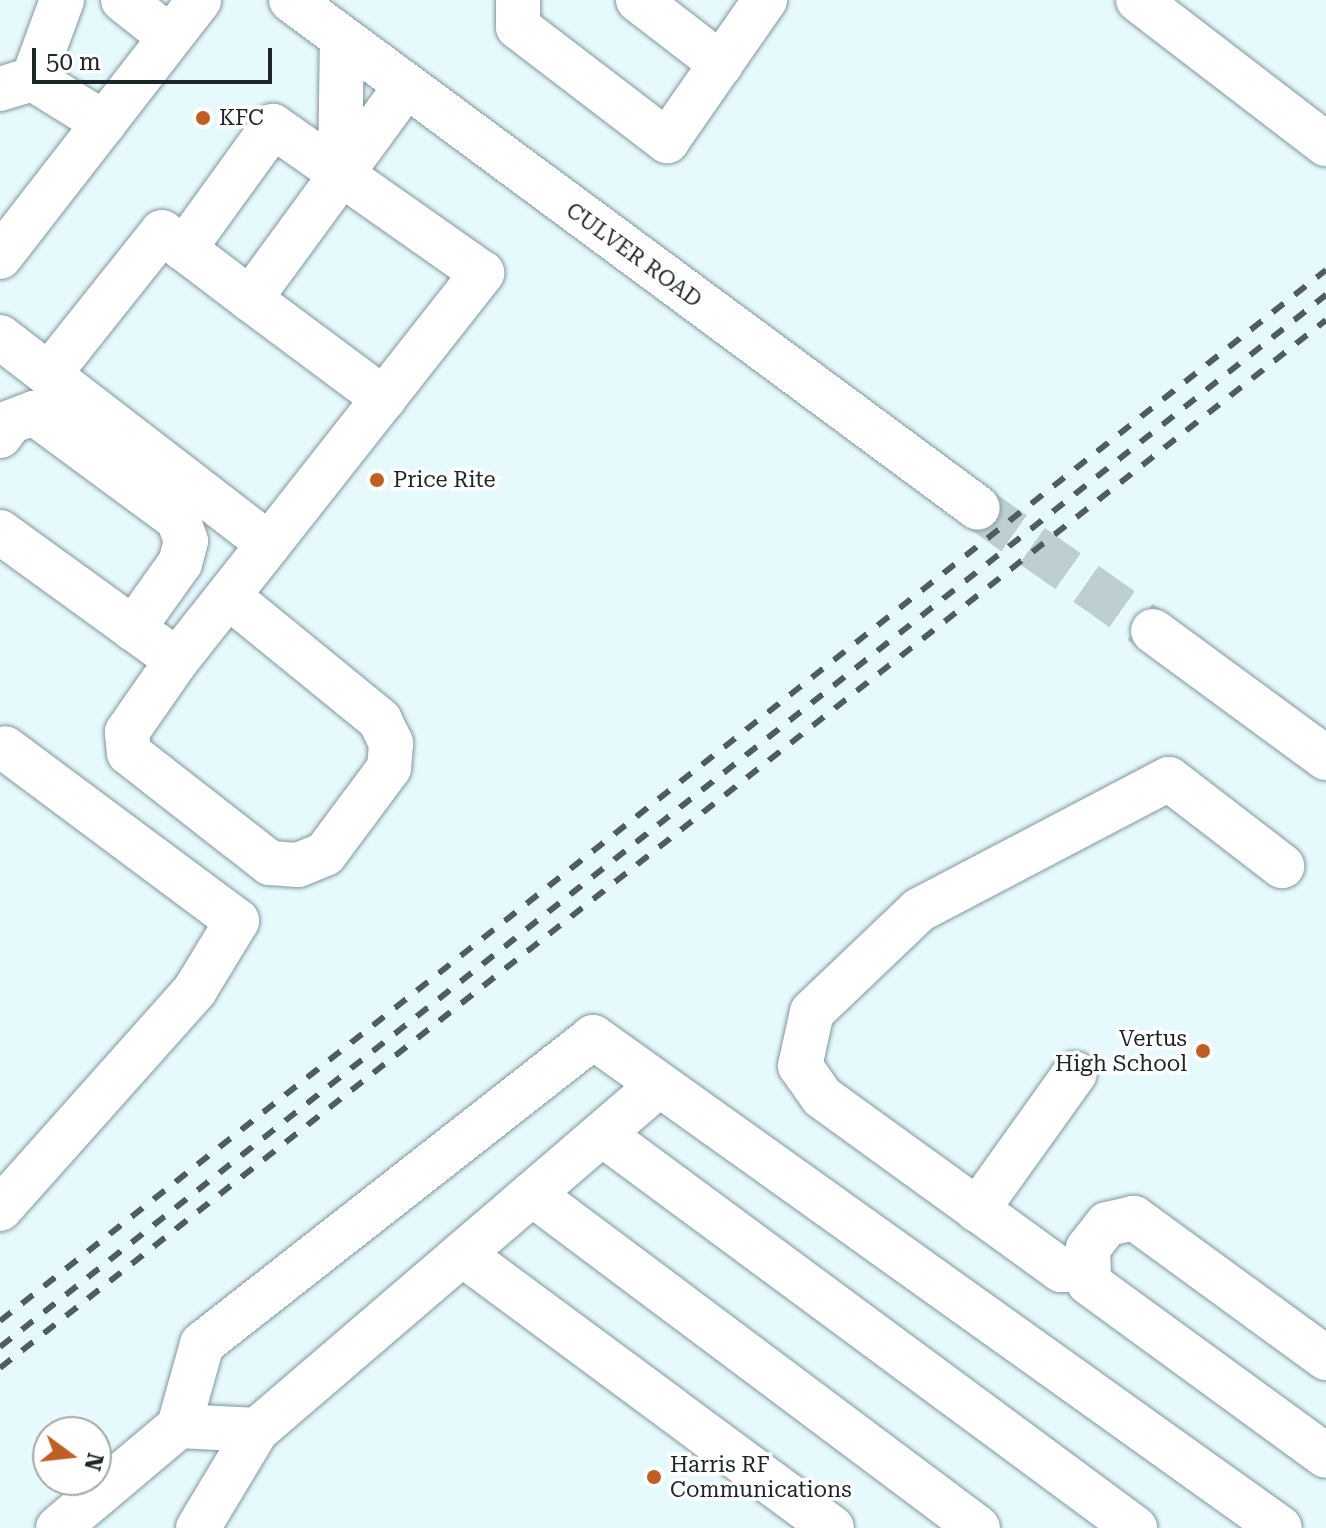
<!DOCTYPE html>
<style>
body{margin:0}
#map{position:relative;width:1326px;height:1528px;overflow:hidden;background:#e6fafe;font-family:"Roboto Serif",serif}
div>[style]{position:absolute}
.major-tunnel>*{height:44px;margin-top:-22px;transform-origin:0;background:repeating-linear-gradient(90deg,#becfd3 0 44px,transparent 0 66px)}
.roads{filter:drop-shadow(0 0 2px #81979c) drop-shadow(0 0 2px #81979c)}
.minor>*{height:44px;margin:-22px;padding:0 22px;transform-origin:22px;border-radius:22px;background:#fff}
.major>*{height:44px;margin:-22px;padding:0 22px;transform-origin:22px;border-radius:22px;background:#fff}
.rail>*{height:6px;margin-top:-3px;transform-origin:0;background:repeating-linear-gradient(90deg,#505c5f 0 14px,transparent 0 28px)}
.dots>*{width:22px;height:22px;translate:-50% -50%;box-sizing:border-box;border:4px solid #fff;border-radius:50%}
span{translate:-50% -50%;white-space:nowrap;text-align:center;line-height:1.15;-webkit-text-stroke:7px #fff;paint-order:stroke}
.poi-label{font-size:22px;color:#1c2527}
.left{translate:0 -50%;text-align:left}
.right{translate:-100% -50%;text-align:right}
.street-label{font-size:22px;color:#1c2527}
.north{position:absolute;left:32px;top:1416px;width:80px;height:80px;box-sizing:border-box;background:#fff;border:2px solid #a4a8a9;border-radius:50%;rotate:105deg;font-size:22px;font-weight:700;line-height:32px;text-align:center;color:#1c2527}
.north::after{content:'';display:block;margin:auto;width:28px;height:36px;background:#c15f23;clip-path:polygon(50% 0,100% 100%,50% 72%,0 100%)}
.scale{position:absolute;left:32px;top:48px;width:240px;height:36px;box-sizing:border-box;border:4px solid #1c2527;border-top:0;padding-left:10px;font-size:24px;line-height:28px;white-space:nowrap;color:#1c2527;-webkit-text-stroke:6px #fff;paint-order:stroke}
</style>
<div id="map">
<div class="major-tunnel">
<i style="left:978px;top:508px;width:214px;rotate:35.1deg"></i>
</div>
<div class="roads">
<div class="minor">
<i style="left:123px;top:0;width:60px;rotate:38.2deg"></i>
<i style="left:518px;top:0;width:27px;rotate:90deg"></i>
<i style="left:518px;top:27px;width:188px;rotate:37.4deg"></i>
<i style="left:667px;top:141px;width:172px;rotate:-55.2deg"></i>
<i style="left:638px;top:0;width:105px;rotate:37.6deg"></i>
<i style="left:1138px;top:0;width:237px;rotate:37.5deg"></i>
<i style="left:33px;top:79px;width:84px;rotate:-69.8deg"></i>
<i style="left:0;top:89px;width:34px;rotate:-17deg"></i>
<i style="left:33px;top:79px;width:84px;rotate:31.8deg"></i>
<i style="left:340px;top:174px;width:135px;rotate:-89.2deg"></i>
<i style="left:250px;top:299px;width:167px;rotate:36.7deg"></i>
<i style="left:0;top:337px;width:339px;rotate:37.6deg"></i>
<i style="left:269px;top:544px;width:345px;rotate:-51.8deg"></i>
<i style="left:482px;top:273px;width:256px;rotate:-144.9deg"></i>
<i style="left:273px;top:126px;width:152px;rotate:125.9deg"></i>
<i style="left:49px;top:374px;width:181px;rotate:-51.5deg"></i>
<i style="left:162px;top:232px;width:111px;rotate:37.3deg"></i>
<i style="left:250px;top:299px;width:264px;rotate:-53.8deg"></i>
<i style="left:0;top:436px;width:17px;rotate:-54deg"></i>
<i style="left:10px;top:422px;width:26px;rotate:-21deg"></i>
<i style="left:34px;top:413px;width:179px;rotate:36.4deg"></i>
<i style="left:178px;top:519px;width:23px;rotate:70deg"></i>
<i style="left:186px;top:541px;width:23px;rotate:105deg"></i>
<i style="left:180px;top:563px;width:81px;rotate:125.5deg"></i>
<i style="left:0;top:532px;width:218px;rotate:35.9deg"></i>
<i style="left:177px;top:660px;width:148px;rotate:-51.6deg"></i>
<i style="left:177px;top:660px;width:88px;rotate:124.8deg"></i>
<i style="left:127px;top:732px;width:21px;rotate:85deg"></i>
<i style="left:129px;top:753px;width:179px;rotate:38deg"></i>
<i style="left:270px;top:863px;width:28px;rotate:4deg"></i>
<i style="left:298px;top:865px;width:29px;rotate:-22deg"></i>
<i style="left:325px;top:854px;width:107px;rotate:-53.3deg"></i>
<i style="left:389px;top:768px;width:25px;rotate:-85deg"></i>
<i style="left:391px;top:743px;width:25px;rotate:-116deg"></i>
<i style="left:380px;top:720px;width:196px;rotate:-140.8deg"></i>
<i style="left:602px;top:1134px;width:663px;rotate:36.47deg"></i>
<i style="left:532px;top:1194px;width:557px;rotate:36.83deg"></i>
<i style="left:0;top:1209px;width:293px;rotate:-48.3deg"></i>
<i style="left:195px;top:990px;width:81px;rotate:-58.7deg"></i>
<i style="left:237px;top:921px;width:289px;rotate:-143.3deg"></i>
<i style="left:977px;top:1210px;width:168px;rotate:-54.4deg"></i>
<i style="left:462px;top:1254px;width:460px;rotate:36.5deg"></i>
<i style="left:1084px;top:1270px;width:23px;rotate:180deg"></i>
<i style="left:1061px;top:1270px;width:295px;rotate:-144.1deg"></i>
<i style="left:822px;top:1097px;width:38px;rotate:-125deg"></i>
<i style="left:800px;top:1066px;width:55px;rotate:-77.5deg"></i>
<i style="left:812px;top:1012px;width:148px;rotate:-43.6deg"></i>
<i style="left:919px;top:910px;width:282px;rotate:-27.7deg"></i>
<i style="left:1169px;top:779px;width:143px;rotate:37.6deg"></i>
<i style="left:1326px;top:1358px;width:238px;rotate:-143.9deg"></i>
<i style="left:1134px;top:1218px;width:28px;rotate:167deg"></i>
<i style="left:1107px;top:1224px;width:31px;rotate:128deg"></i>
<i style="left:1088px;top:1248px;width:35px;rotate:88deg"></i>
<i style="left:1089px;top:1283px;width:293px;rotate:36.1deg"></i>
<i style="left:179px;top:1426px;width:78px;rotate:2.9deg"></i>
<i style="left:58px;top:1528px;width:158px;rotate:-40.1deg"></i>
<i style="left:179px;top:1426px;width:85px;rotate:-74.3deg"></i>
<i style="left:202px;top:1344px;width:497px;rotate:-38.1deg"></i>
<i style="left:593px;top:1037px;width:844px;rotate:35.55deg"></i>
<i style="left:198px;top:1528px;width:114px;rotate:-59deg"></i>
<i style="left:257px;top:1430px;width:530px;rotate:-40.64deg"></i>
</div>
<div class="major">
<i style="left:291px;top:0;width:854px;rotate:36.48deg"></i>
<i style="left:0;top:257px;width:325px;rotate:-52.2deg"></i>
<i style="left:1153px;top:631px;width:215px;rotate:36.3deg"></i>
</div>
</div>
<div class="rail">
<i style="left:0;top:1321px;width:1692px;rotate:-38.4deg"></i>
<i style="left:0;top:1347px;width:1693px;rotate:-38.43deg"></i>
<i style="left:0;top:1368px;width:1690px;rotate:-38.32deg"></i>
</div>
<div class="dots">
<i style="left:203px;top:118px;background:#c15f23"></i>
<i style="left:377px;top:480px;background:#c15f23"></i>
<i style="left:1203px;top:1051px;background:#c15f23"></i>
<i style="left:654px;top:1477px;background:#c15f23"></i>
</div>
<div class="poi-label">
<span class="left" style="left:219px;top:118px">KFC</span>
<span class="left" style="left:393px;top:480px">Price Rite</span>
<span class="right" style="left:1187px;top:1051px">Vertus<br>High School</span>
<span class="left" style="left:670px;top:1477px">Harris RF<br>Communications</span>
</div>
<div class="street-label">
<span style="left:634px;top:255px;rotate:36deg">CULVER ROAD</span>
</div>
<div class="north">N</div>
<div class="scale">50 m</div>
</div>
